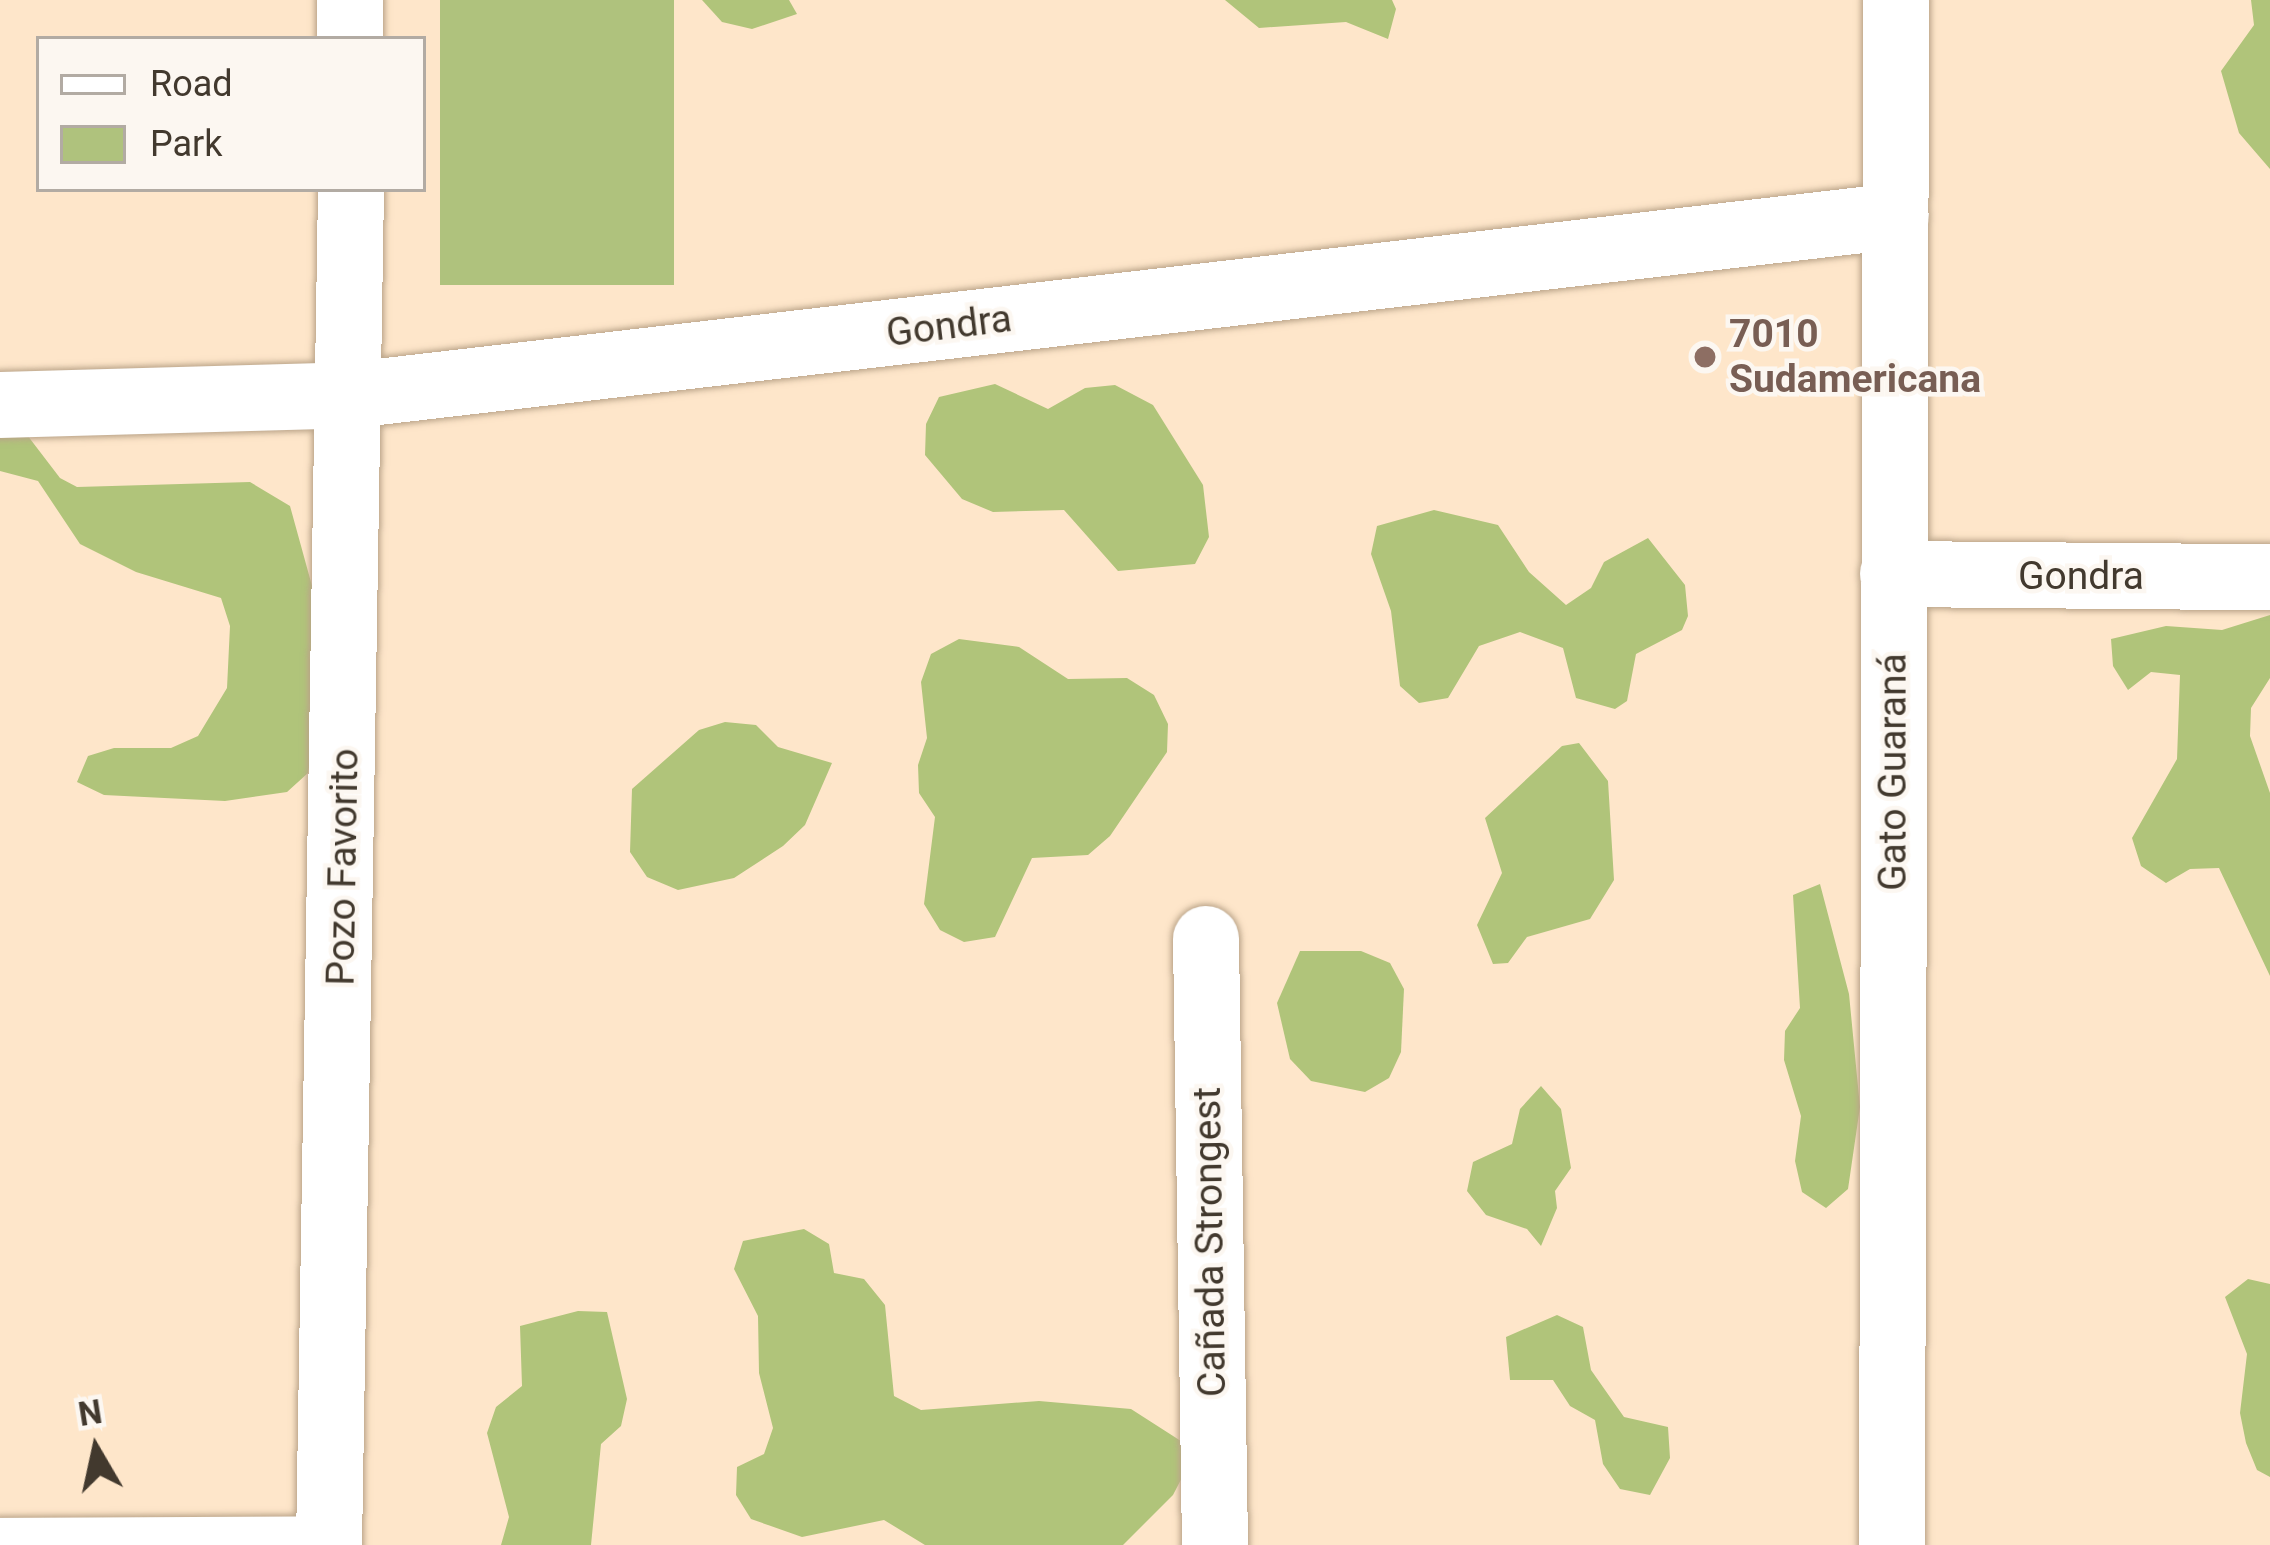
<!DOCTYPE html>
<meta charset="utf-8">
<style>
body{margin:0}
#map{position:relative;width:2270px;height:1545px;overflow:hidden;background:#fee6ca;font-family:Roboto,sans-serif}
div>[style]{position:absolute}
.green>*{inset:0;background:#afc27d;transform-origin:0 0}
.forest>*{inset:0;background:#b0c47a}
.roads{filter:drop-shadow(0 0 3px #baa489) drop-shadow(0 0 3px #baa489)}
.service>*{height:36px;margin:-18px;padding:0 18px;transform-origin:18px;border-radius:18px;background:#fff}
.minor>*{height:66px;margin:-33px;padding:0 33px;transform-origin:33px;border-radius:33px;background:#fff}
.tertiary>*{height:66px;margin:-33px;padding:0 33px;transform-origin:33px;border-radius:33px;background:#fff}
.dots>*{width:33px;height:33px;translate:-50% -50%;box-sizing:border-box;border:6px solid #fcf7f1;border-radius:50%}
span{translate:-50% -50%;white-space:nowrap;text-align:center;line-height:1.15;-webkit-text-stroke:9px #fcf7f1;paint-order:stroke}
.street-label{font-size:39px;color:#42392e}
.education-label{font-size:39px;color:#785e54;font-weight:700}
.left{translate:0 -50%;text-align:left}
.legend{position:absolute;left:36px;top:36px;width:390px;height:156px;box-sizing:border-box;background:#fcf7f1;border:3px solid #b2aba3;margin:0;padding:15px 21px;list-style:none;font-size:36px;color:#42392e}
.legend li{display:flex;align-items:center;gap:24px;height:60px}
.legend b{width:60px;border:3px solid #b2aba3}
.north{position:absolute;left:36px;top:1389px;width:120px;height:120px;-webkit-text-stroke:9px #fcf7f1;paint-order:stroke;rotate:351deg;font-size:33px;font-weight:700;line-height:48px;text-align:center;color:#42392e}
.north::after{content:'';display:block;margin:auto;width:42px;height:54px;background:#42392e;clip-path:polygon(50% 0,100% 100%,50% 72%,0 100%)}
</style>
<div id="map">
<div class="green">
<i style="left:440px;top:0;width:234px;height:285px"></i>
</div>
<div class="forest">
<i style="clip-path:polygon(702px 0,789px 0,797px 14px,752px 29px,722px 22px)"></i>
<i style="clip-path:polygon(1225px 0,1392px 0,1396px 9px,1388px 39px,1346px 22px,1259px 28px)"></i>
<i style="clip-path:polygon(2251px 0,2270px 0,2270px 169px,2239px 133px,2221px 71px,2254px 25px)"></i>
<i style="clip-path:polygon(995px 384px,1048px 409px,1085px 388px,1115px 385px,1153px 405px,1203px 485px,1209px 537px,1195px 564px,1118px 571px,1064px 510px,993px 512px,962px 499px,925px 455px,926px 424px,939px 397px)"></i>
<i style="clip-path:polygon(21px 427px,60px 478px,77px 487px,250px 482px,290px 506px,330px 651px,308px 773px,287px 792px,225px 801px,104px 795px,77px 782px,88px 756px,114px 748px,171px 748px,198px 736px,227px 688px,230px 626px,221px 598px,136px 572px,80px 544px,38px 481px,0 471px,0 430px)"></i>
<i style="clip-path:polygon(1434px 510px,1498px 525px,1529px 572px,1566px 605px,1591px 588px,1604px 562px,1648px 538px,1685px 585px,1688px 616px,1682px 630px,1636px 654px,1627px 701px,1615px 709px,1576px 698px,1563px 648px,1520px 632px,1479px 646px,1448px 698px,1419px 703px,1400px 686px,1391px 611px,1371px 554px,1377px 526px)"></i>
<i style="clip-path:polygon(2270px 615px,2270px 678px,2251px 708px,2250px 736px,2270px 793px,2270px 976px,2219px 868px,2190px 869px,2166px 883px,2141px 866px,2132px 838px,2177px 759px,2180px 675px,2151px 672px,2128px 690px,2113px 666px,2111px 639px,2166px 626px,2222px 630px)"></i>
<i style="clip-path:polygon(959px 639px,1019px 647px,1068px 679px,1127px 678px,1154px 695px,1168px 724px,1167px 752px,1110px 836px,1088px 855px,1032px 858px,995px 937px,964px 942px,940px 930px,924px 904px,935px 817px,919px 793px,918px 765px,927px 738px,921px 682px,931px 654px)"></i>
<i style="clip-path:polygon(725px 722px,756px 725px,778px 747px,832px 763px,805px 825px,783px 846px,734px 878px,678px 890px,647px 877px,630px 852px,632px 789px,699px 730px)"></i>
<i style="clip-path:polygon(1579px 743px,1608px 781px,1614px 880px,1590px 919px,1527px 937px,1508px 963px,1493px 964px,1477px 925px,1502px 873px,1485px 818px,1562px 746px)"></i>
<i style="clip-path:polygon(1820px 884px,1849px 994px,1860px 1107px,1848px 1189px,1826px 1208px,1802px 1192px,1795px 1161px,1801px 1116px,1784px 1060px,1785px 1031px,1800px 1008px,1793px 895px)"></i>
<i style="clip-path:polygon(1300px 951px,1361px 951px,1390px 963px,1404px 989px,1401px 1052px,1389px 1078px,1365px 1092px,1311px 1081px,1290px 1059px,1277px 1003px)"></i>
<i style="clip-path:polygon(1541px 1086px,1561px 1109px,1571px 1168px,1555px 1191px,1557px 1208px,1541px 1246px,1527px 1229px,1486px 1215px,1467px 1191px,1473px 1162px,1512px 1144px,1520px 1109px)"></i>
<i style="clip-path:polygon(804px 1229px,829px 1244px,834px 1273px,864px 1279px,885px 1305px,894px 1396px,921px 1410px,1039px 1401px,1131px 1409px,1184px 1443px,1186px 1470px,1173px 1495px,1123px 1545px,925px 1545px,884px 1520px,802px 1537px,751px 1519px,736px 1495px,737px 1467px,764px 1454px,773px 1428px,759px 1373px,758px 1316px,734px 1269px,743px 1241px)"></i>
<i style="clip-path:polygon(2248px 1279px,2270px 1284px,2270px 1477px,2257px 1470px,2246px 1443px,2240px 1413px,2247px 1354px,2225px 1297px)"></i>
<i style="clip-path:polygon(578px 1311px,607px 1312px,627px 1399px,621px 1426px,601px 1444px,591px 1545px,501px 1545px,509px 1517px,487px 1433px,496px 1407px,522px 1386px,520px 1326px)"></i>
<i style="clip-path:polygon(1557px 1315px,1583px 1327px,1591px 1370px,1624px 1417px,1668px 1427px,1670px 1458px,1650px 1495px,1620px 1489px,1603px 1464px,1595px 1420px,1570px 1406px,1553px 1380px,1510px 1380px,1506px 1337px)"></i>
</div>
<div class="roads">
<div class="service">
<i style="left:0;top:1536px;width:330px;rotate:-0.3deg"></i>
</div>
<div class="minor">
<i style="left:350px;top:0;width:39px;rotate:90deg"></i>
<i style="left:0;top:405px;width:352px;rotate:-1.6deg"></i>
<i style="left:352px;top:395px;width:1554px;rotate:-6.61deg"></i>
<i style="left:1893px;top:574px;width:377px;rotate:0.5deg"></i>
<i style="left:1206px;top:939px;width:606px;rotate:89.15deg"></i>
<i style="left:329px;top:1545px;width:1356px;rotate:-89.07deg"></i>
</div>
<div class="tertiary">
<i style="left:1892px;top:1545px;width:1545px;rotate:-89.85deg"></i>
</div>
</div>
<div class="dots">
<i style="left:1705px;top:357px;background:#8d6e63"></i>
</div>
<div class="street-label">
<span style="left:949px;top:326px;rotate:-7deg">Gondra</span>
<span style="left:2081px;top:576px">Gondra</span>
<span style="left:1893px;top:772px;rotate:-90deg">Gato Guaraná</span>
<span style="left:343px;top:867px;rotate:-89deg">Pozo Favorito</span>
<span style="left:1210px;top:1242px;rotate:-91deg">Cañada Strongest</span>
</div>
<div class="education-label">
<span class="left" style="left:1729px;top:357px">7010<br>Sudamericana</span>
</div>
<ul class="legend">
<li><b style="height:15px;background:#fff"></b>Road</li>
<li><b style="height:33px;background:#afc27d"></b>Park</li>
</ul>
<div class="north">N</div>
</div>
